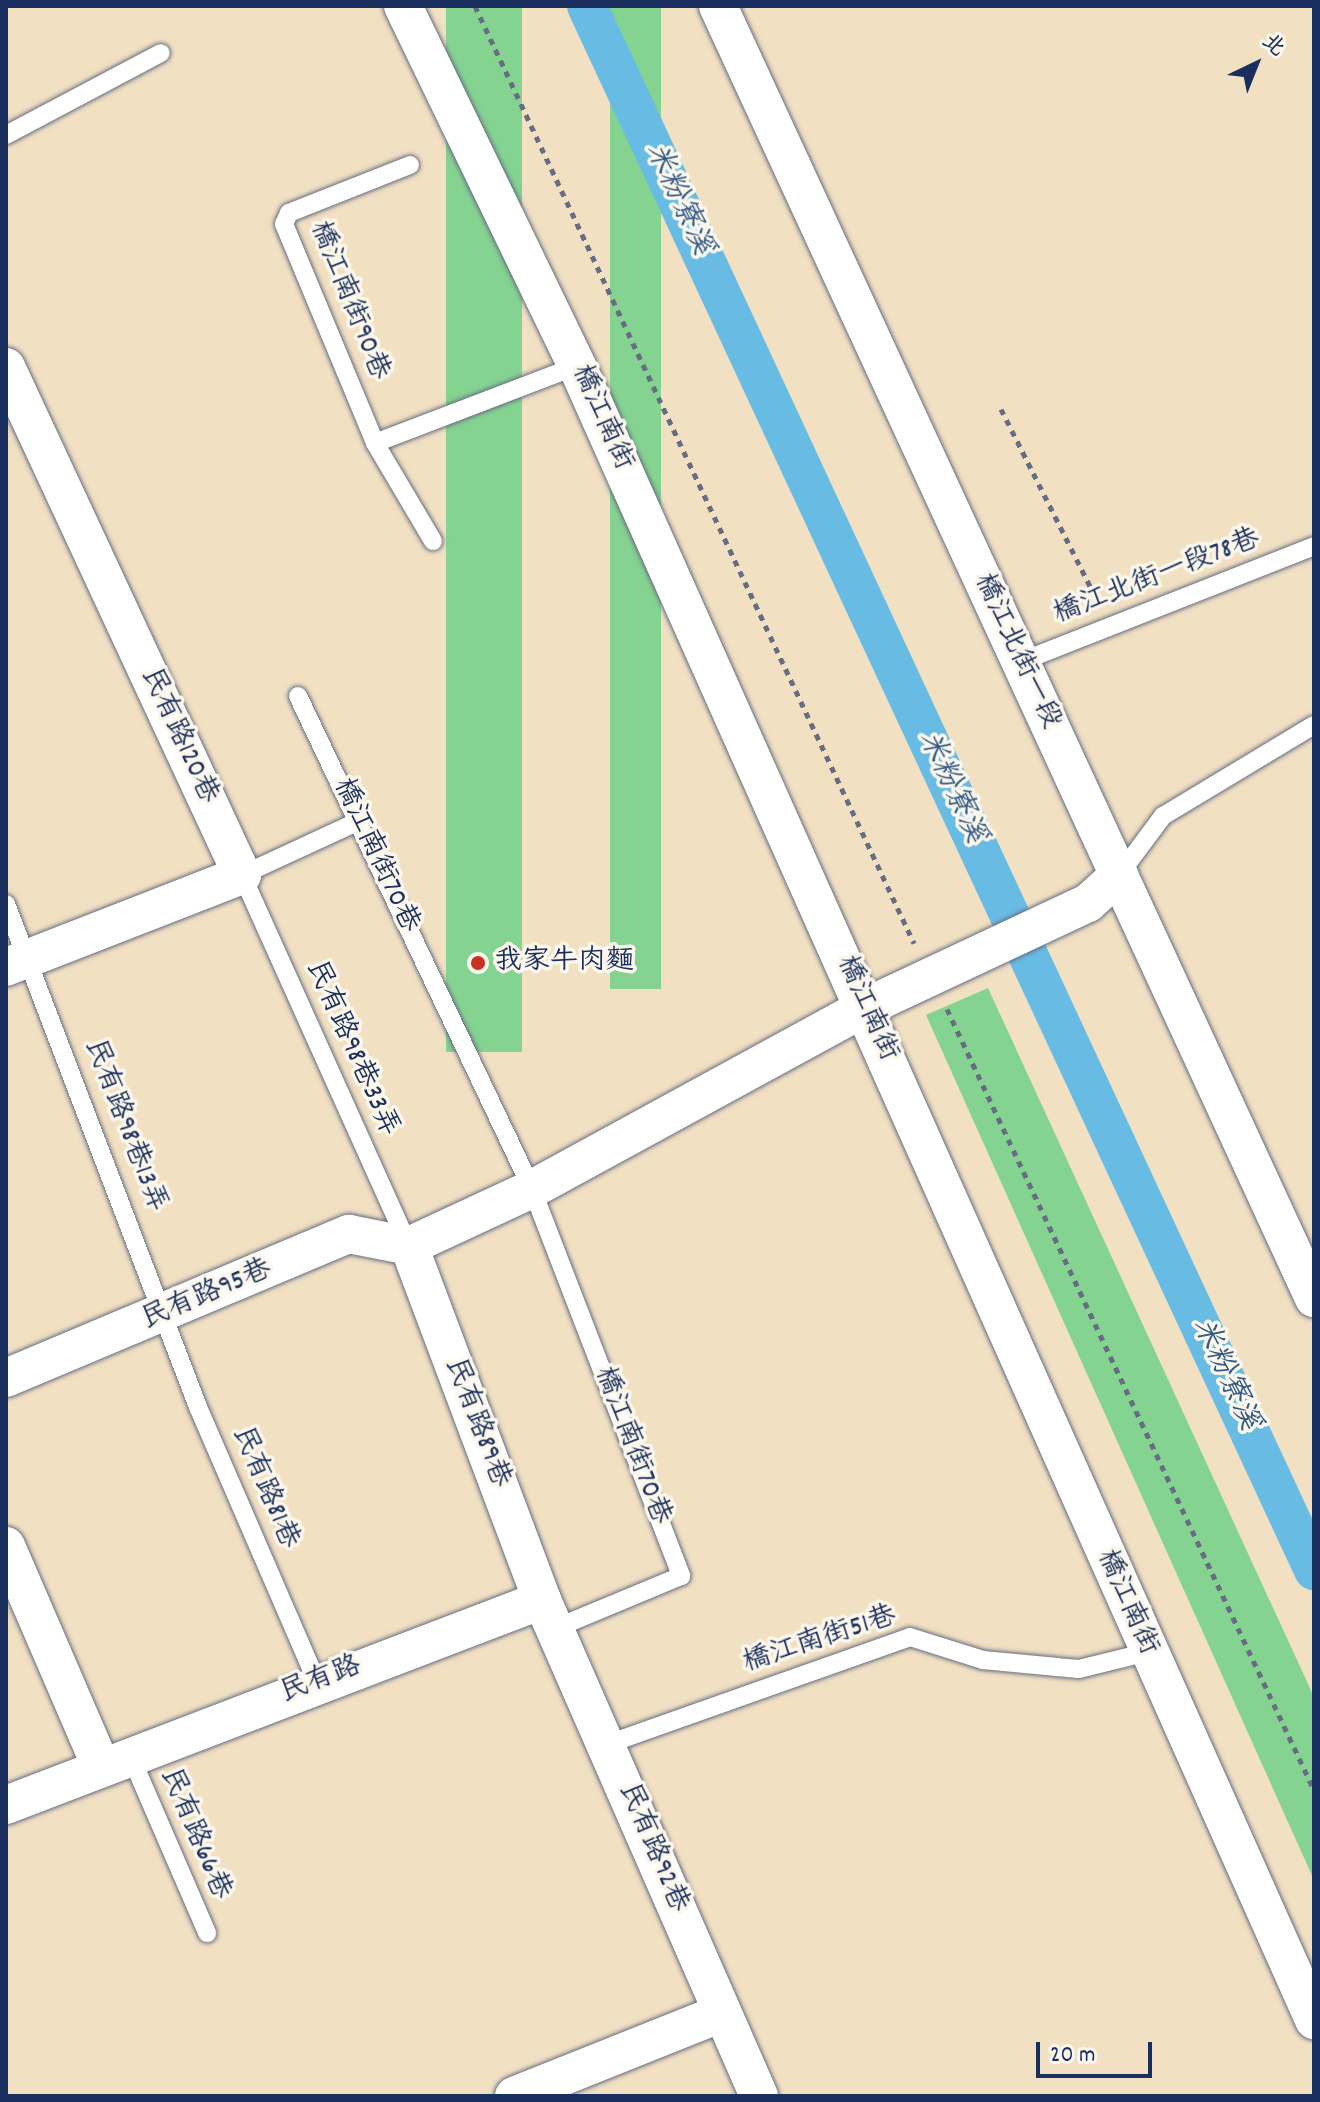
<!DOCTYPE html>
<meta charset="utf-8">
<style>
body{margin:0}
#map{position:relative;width:1320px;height:2102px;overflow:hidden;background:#f1e0c2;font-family:Dekko,"LXGW WenKai TC",sans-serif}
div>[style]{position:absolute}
.green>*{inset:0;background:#85d391;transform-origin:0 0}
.canal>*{height:40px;margin:-20px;padding:0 20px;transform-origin:20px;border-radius:20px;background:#68bce4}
.path>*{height:5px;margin-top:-2.5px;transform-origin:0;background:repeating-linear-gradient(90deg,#666d81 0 6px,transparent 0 12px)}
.roads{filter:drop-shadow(0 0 2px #666d81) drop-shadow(0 0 2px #666d81)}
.lane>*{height:18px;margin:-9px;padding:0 9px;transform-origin:9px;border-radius:9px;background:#fff}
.street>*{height:38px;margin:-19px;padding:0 19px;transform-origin:19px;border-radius:19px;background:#fff}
.dots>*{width:22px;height:22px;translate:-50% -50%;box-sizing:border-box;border:4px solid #fbf7ec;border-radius:50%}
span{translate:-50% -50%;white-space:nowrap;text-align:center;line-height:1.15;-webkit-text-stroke:7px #fbf7ec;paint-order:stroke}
.street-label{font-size:28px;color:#1b2f5e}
.poi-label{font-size:28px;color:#1b2f5e}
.left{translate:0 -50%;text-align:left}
.water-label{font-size:30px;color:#325986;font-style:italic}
.frame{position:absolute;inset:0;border:8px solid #1b2f5e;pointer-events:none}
.north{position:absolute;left:1216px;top:24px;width:80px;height:80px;-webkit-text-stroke:6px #fbf7ec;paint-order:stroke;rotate:43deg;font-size:22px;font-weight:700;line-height:32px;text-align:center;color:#1b2f5e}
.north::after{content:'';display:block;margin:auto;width:28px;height:36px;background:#1b2f5e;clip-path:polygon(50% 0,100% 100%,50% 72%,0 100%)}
.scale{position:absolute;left:1036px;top:2042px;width:116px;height:36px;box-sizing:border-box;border:4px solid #1b2f5e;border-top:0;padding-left:10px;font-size:24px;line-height:28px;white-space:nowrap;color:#1b2f5e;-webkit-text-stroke:6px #fbf7ec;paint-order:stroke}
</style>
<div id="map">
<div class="green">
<i style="left:446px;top:6px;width:76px;height:1046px"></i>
<i style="left:610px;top:6px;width:51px;height:983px"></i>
<i style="clip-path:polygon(988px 988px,1314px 1697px,1314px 1880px,926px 1015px)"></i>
</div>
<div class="canal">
<i style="left:587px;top:6px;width:1725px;rotate:65.07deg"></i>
</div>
<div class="path">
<i style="left:475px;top:6px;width:1035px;rotate:64.9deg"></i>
<i style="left:1001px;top:409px;width:218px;rotate:63.3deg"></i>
<i style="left:947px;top:1009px;width:863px;rotate:64.83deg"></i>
</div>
<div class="roads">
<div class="lane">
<i style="left:6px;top:135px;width:175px;rotate:-27.9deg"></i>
<i style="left:410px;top:165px;width:130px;rotate:158.4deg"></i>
<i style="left:289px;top:213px;width:12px;rotate:114deg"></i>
<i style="left:284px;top:224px;width:237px;rotate:67.4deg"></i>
<i style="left:375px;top:443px;width:114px;rotate:59.4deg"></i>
<i style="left:375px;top:443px;width:216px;rotate:-20.9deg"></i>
<i style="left:1020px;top:662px;width:316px;rotate:-21.5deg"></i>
<i style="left:298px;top:696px;width:546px;rotate:64.61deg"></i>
<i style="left:532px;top:1189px;width:415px;rotate:68.9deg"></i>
<i style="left:681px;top:1576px;width:135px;rotate:157.4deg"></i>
<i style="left:359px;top:821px;width:129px;rotate:155.2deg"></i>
<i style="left:242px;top:875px;width:407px;rotate:65.8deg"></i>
<i style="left:1119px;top:875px;width:74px;rotate:-53.3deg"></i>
<i style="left:1163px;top:816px;width:176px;rotate:-31.1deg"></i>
<i style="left:6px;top:904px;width:538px;rotate:69.11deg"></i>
<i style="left:198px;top:1407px;width:300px;rotate:66.6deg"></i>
<i style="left:608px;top:1744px;width:320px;rotate:-19.5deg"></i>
<i style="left:910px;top:1637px;width:77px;rotate:17.5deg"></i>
<i style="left:983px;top:1660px;width:96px;rotate:5.4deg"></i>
<i style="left:1079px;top:1669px;width:71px;rotate:-13.8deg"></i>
<i style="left:131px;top:1757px;width:192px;rotate:66.6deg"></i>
</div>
<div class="street">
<i style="left:403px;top:6px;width:400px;rotate:64.2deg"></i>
<i style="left:577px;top:366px;width:1811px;rotate:65.98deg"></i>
<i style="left:718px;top:6px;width:1423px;rotate:65.24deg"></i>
<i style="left:6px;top:367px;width:560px;rotate:65.08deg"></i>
<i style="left:242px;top:875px;width:253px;rotate:158.7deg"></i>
<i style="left:409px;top:1246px;width:378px;rotate:69.4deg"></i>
<i style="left:542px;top:1600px;width:541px;rotate:66.37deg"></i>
<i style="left:409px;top:1246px;width:136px;rotate:-24.9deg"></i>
<i style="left:532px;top:1189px;width:380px;rotate:-28.6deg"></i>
<i style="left:866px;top:1007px;width:245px;rotate:-25.1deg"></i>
<i style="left:1088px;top:903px;width:42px;rotate:-42.1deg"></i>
<i style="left:6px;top:1378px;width:372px;rotate:-22.8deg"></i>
<i style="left:349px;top:1234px;width:61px;rotate:11.3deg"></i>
<i style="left:6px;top:1546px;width:241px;rotate:66.7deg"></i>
<i style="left:6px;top:1805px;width:574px;rotate:-20.93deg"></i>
<i style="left:514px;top:2096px;width:224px;rotate:-21.8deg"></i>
</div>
</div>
<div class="dots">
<i style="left:478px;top:963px;background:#c8321e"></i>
</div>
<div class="street-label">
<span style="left:348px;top:301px;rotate:68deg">橋江南街90巷</span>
<span style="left:601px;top:418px;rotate:66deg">橋江南街</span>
<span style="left:1157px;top:578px;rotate:-21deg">橋江北街一段78巷</span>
<span style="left:1016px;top:652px;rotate:65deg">橋江北街一段</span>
<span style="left:178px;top:736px;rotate:65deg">民有路120巷</span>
<span style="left:375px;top:856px;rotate:65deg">橋江南街70巷</span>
<span style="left:866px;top:1009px;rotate:66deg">橋江南街</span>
<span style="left:351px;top:1049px;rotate:66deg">民有路98巷33弄</span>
<span style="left:124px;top:1126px;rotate:69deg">民有路98巷13弄</span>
<span style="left:207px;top:1296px;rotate:-23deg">民有路95巷</span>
<span style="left:476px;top:1423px;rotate:69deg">民有路89巷</span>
<span style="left:631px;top:1446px;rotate:69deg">橋江南街70巷</span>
<span style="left:264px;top:1488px;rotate:67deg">民有路81巷</span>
<span style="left:1126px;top:1603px;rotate:66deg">橋江南街</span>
<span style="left:820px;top:1641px;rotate:-18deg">橋江南街51巷</span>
<span style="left:321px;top:1681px;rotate:-21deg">民有路</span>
<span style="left:194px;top:1834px;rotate:67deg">民有路66巷</span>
<span style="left:652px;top:1848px;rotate:67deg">民有路92巷</span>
</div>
<div class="poi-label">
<span class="left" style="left:494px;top:963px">我家牛肉麵</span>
</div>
<div class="water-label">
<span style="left:677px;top:200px;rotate:65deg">米粉寮溪</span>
<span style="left:950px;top:788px;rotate:65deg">米粉寮溪</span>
<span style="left:1224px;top:1375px;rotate:65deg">米粉寮溪</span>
</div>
<div class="frame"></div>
<div class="north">北</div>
<div class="scale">20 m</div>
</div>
